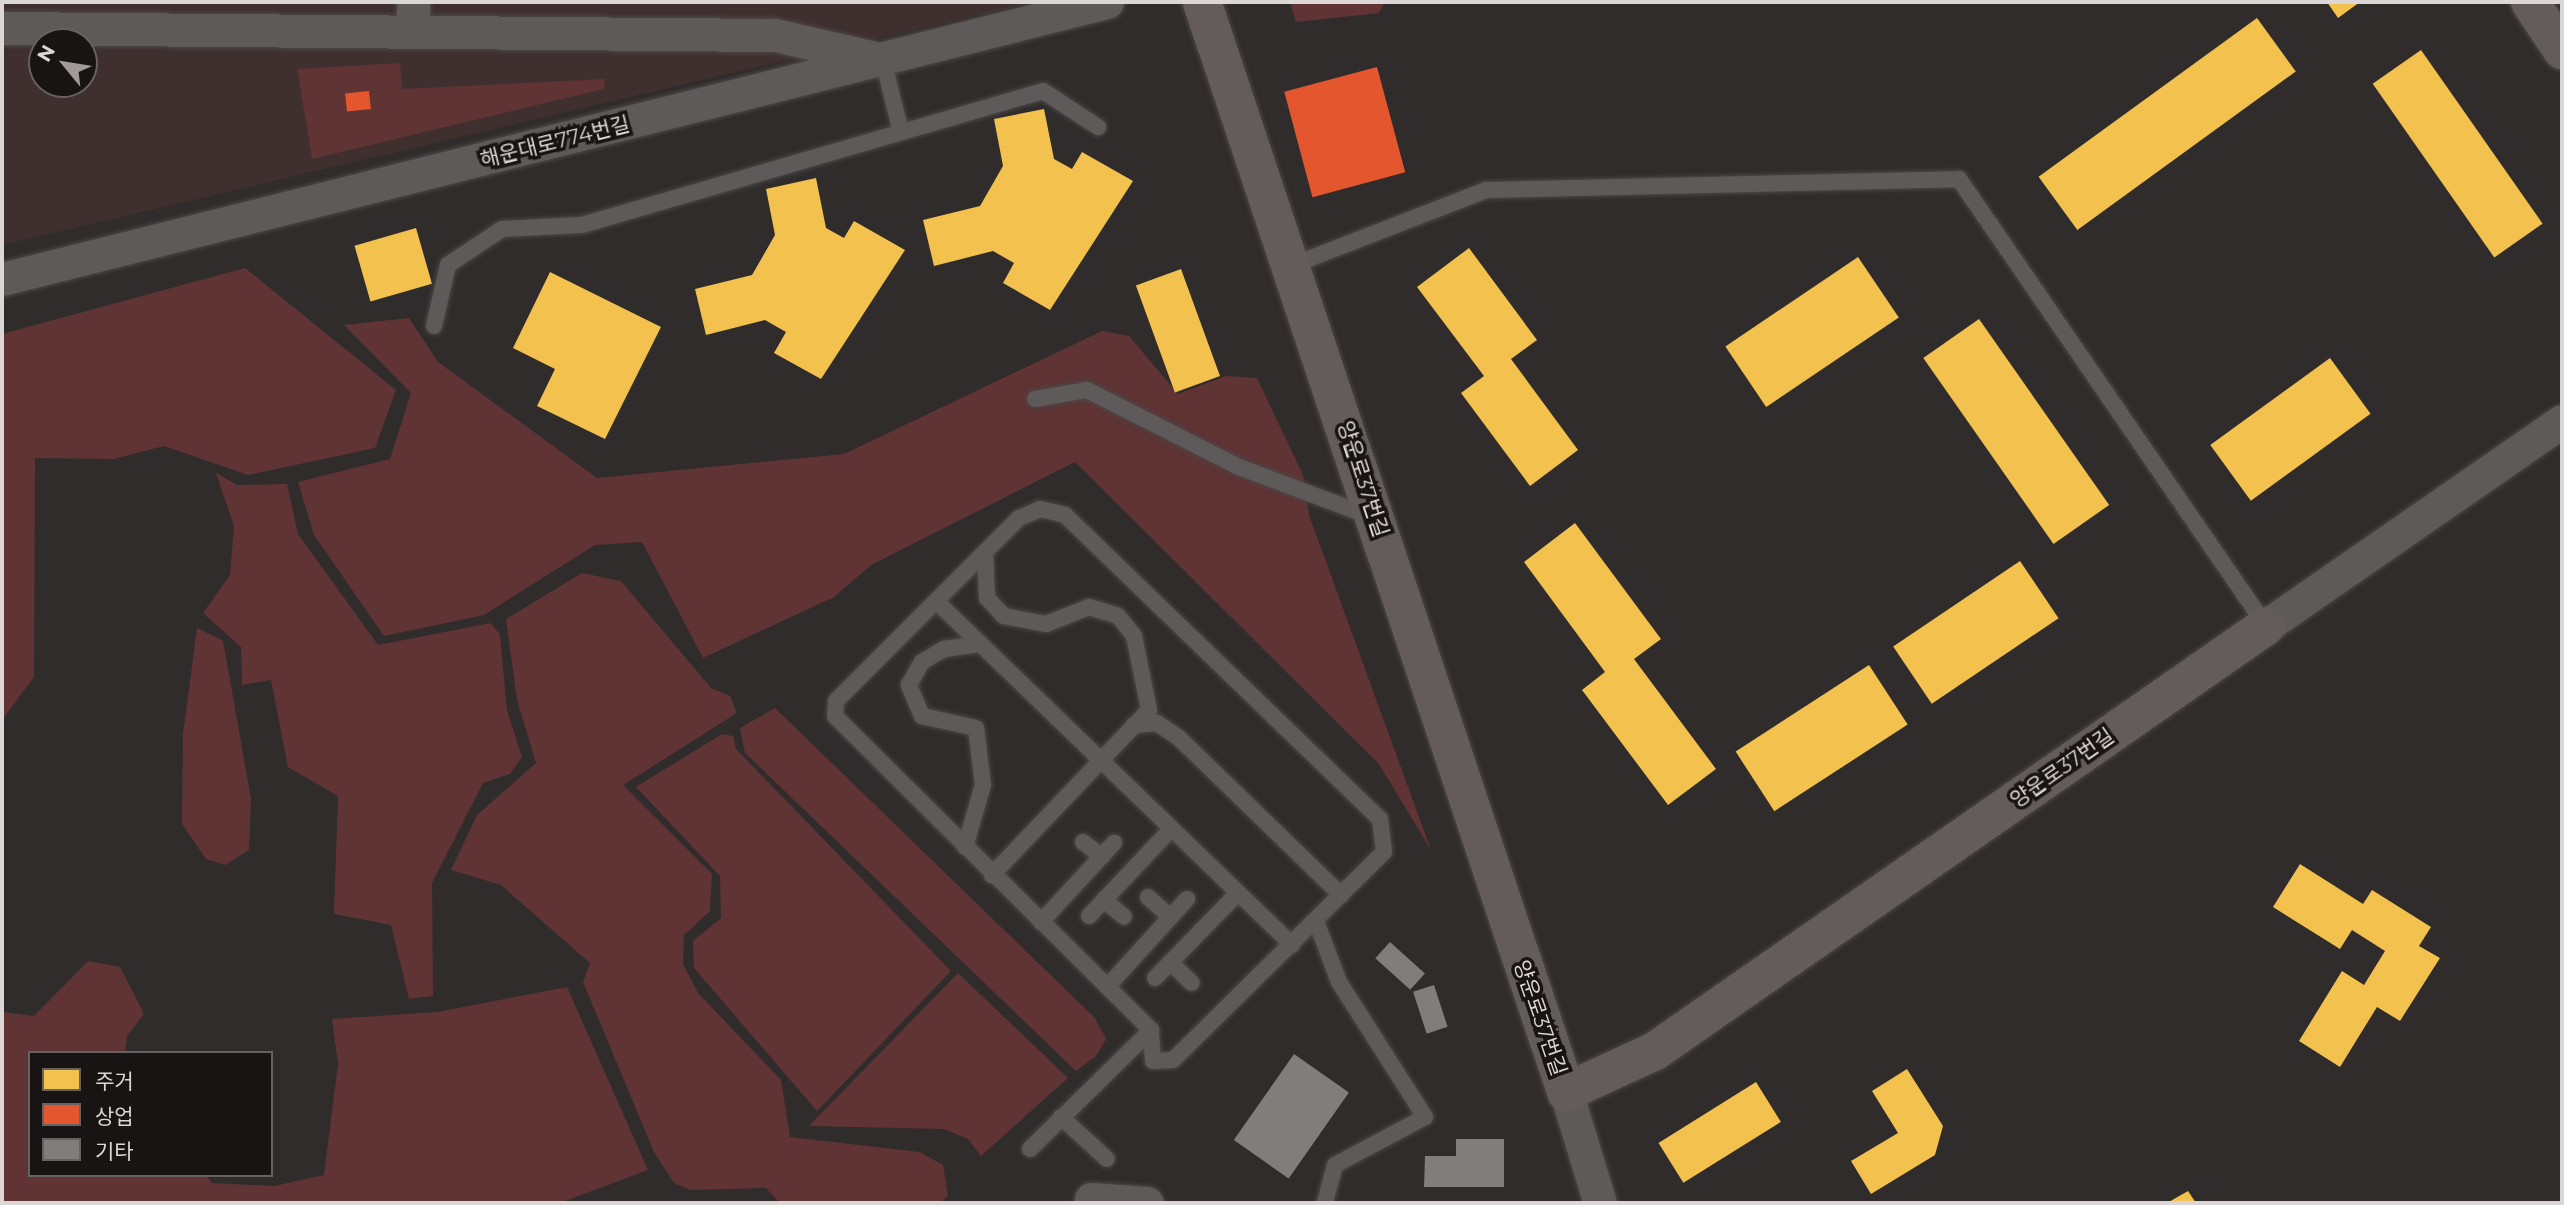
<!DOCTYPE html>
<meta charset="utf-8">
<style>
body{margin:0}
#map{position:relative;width:2564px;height:1205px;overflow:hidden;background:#312c2c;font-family:Montserrat,"Noto Sans KR",sans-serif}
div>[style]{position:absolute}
.built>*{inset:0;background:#3f2f2f}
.green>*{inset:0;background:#603334}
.homes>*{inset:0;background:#f2c14e;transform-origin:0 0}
.shops>*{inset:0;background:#e4572e;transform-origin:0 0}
.building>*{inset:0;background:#827d7d;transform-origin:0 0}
.roads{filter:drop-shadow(0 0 2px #4c4747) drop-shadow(0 0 2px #4c4747)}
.lane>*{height:16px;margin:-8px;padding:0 8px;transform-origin:8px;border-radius:8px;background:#5e5a5a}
.street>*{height:33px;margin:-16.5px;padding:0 16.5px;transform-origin:16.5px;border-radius:16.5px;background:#5e5a5a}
.secondary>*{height:38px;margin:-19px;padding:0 19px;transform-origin:19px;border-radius:19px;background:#645c5c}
span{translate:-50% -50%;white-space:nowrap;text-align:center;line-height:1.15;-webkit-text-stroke:7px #181413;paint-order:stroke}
.street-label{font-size:21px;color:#ddd6d6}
.frame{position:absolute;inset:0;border:4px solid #ddd6d6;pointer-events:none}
.legend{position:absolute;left:28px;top:1051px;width:245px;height:126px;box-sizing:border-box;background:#181413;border:2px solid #676261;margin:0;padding:9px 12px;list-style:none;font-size:21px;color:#ddd6d6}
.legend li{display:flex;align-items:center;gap:14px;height:35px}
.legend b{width:35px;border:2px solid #676261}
.north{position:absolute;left:28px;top:28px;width:70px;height:70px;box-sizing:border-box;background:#181413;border:2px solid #676261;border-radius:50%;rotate:300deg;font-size:19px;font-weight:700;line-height:28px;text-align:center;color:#ddd6d6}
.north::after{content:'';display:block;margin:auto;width:24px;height:32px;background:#a19a9a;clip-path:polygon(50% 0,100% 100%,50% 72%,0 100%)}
</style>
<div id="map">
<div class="built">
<i style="clip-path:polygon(evenodd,2px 2px,1033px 2px,2px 245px,2px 2px,42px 42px,84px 42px,84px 84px,42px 84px,42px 42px)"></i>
</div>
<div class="green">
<i style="clip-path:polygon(1290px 2px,1385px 2px,1379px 13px,1296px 22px)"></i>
<i style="clip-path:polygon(400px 63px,402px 89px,605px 79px,604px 89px,312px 159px,297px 69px)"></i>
<i style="clip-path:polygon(245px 268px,396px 390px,375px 448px,248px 475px,164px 446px,114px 459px,35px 458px,34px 677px,2px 720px,2px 334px)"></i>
<i style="clip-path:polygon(409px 318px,438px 362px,597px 478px,844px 454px,1102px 331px,1129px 336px,1178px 394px,1226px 376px,1257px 378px,1303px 475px,1309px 515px,1431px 850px,1379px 764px,1075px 462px,871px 565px,834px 597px,703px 658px,642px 542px,595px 545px,484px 615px,384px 636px,314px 535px,298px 482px,390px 459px,411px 393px,344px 325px)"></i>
<i style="clip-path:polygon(216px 473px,237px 485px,287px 484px,298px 534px,378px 645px,491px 623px,500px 635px,507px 710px,522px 757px,510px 774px,483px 783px,432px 883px,433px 996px,409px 999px,391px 925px,334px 914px,338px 796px,288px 767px,271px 680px,242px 685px,241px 647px,203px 613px,230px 575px,234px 526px)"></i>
<i style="clip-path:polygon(582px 573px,621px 581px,711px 688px,730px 696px,737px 713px,623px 785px,712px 874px,710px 911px,684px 935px,683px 964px,698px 993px,781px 1080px,790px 1137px,920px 1152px,943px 1165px,948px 1196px,940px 1203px,780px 1203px,766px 1188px,691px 1190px,674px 1183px,654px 1152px,583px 982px,590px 963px,501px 885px,451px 870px,477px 815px,536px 763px,517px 700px,506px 619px)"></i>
<i style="clip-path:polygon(197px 628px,223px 641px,251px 798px,249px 850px,225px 865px,206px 859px,182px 824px,183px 734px)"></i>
<i style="clip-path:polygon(775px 708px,1095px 1018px,1106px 1039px,1096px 1056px,1076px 1071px,745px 753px,740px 728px)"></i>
<i style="clip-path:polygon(722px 734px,733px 736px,736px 749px,951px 971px,817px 1111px,694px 968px,693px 941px,721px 918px,720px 876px,636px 787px)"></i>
<i style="clip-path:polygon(88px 961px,120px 967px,144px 1014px,127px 1036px,125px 1053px,30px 1053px,30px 1175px,206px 1175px,212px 1183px,274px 1186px,324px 1175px,338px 1064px,332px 1019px,437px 1012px,567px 987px,648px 1170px,560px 1203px,2px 1203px,2px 1012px,34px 1016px)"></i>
<i style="clip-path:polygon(958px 973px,1068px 1078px,981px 1156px,968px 1139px,944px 1129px,809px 1126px)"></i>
</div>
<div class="homes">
<i style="clip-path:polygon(2327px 2px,2360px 2px,2338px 18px)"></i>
<i style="left:2257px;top:18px;width:66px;height:270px;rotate:54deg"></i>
<i style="left:2421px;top:50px;width:212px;height:59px;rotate:55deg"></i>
<i style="clip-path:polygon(1044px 109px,1054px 159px,1072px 169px,1082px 152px,1133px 181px,1050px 310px,1003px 283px,1014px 263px,993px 251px,934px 266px,923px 220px,980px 206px,1003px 166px,994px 119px)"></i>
<i style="clip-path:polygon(816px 178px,826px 228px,844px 238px,854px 221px,905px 250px,821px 379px,774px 353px,786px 332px,765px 320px,706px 335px,695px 289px,752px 275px,775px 235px,766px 189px)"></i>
<i style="left:416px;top:228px;width:58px;height:64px;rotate:74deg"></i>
<i style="clip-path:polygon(1469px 248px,1537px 340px,1511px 359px,1578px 450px,1530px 486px,1461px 393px,1484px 376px,1417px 287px)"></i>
<i style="left:1858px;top:257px;width:73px;height:160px;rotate:56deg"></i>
<i style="left:1181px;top:269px;width:114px;height:48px;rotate:70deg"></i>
<i style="clip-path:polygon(550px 272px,661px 327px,605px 439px,537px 406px,555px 369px,513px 348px)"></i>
<i style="left:1979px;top:319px;width:227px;height:68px;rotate:55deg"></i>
<i style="left:2330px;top:358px;width:69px;height:148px;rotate:54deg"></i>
<i style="clip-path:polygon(1575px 523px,1661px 639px,1634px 659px,1716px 769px,1668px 805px,1582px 690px,1605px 672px,1524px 562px)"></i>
<i style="left:2020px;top:561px;width:69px;height:153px;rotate:56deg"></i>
<i style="left:1869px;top:665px;width:71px;height:159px;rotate:57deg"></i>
<i style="clip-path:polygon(2300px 864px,2363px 904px,2372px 890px,2431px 927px,2419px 946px,2440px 958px,2400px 1021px,2377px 1007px,2340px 1067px,2299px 1041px,2342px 971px,2364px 985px,2385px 951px,2352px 930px,2340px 949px,2273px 907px)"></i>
<i style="clip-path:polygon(1907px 1069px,1943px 1126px,1935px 1155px,1871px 1194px,1851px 1161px,1898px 1133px,1872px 1091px)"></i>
<i style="left:1756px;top:1082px;width:47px;height:115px;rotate:58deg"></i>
<i style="clip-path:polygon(2188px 1191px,2196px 1203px,2167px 1203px)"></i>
</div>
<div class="shops">
<i style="left:1377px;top:67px;width:109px;height:96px;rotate:75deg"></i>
<i style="left:369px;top:91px;width:18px;height:24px;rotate:84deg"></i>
</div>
<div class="building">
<i style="left:1390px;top:942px;width:47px;height:22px;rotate:42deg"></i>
<i style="left:1434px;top:985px;width:44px;height:22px;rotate:72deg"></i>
<i style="left:1294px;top:1054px;width:67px;height:105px;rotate:35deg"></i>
<i style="clip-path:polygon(1456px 1139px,1504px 1139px,1504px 1187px,1424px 1187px,1425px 1156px,1456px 1156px)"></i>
</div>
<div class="roads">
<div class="lane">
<i style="left:883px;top:60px;width:74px;rotate:76deg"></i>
<i style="left:1293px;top:265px;width:207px;rotate:-21.2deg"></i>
<i style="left:1486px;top:190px;width:473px;rotate:-1.3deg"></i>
<i style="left:1959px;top:179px;width:542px;rotate:55.52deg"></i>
<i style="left:434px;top:326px;width:63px;rotate:-77.1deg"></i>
<i style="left:448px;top:265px;width:65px;rotate:-33.7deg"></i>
<i style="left:502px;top:229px;width:80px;rotate:-2.9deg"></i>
<i style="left:582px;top:225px;width:480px;rotate:-16.2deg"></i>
<i style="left:1043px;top:91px;width:66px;rotate:33.2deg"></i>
<i style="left:1035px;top:399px;width:53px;rotate:-9.8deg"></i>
<i style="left:1087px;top:390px;width:170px;rotate:26.9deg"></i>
<i style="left:1239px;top:467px;width:142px;rotate:20.6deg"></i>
<i style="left:1040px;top:509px;width:26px;rotate:13deg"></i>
<i style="left:1065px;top:515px;width:438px;rotate:44deg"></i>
<i style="left:1380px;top:819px;width:33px;rotate:83deg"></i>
<i style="left:1384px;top:852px;width:296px;rotate:135.4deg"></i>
<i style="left:1173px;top:1060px;width:20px;rotate:177deg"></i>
<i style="left:1153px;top:1061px;width:31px;rotate:-94deg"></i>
<i style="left:1151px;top:1030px;width:445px;rotate:-135.2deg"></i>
<i style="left:835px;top:716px;width:15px;rotate:-86deg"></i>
<i style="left:836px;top:701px;width:259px;rotate:-45deg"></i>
<i style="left:1019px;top:518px;width:23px;rotate:-23deg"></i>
<i style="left:985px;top:552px;width:46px;rotate:87.5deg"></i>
<i style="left:987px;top:598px;width:25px;rotate:47deg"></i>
<i style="left:1004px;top:616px;width:43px;rotate:10.8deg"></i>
<i style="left:1046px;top:624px;width:46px;rotate:-21.6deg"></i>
<i style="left:1089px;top:607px;width:30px;rotate:17deg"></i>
<i style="left:1118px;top:616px;width:26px;rotate:51deg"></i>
<i style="left:1134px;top:636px;width:76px;rotate:78.5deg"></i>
<i style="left:1149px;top:710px;width:228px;rotate:133.6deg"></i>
<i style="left:936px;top:601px;width:495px;rotate:44deg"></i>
<i style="left:1134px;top:725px;width:23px;rotate:-5deg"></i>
<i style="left:1157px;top:723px;width:27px;rotate:34deg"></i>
<i style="left:1179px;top:738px;width:226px;rotate:44.1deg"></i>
<i style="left:1083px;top:842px;width:24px;rotate:38deg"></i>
<i style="left:965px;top:847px;width:65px;rotate:-73.8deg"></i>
<i style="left:983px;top:785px;width:57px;rotate:-97deg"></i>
<i style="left:976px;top:728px;width:55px;rotate:-167.5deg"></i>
<i style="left:922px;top:716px;width:34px;rotate:-113deg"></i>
<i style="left:909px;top:685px;width:26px;rotate:-61deg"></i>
<i style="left:922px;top:662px;width:26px;rotate:-31deg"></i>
<i style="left:944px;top:649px;width:36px;rotate:-8deg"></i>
<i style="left:1148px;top:897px;width:30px;rotate:42deg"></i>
<i style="left:1104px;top:900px;width:26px;rotate:40deg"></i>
<i style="left:1089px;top:916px;width:120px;rotate:-46.7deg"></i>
<i style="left:1316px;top:921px;width:65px;rotate:69.3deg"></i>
<i style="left:1339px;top:982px;width:160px;rotate:57.5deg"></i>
<i style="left:1425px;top:1117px;width:102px;rotate:151.9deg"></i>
<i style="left:1335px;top:1165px;width:39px;rotate:105deg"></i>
<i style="left:1041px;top:922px;width:108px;rotate:-47.3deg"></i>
<i style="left:1170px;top:962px;width:30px;rotate:44deg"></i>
<i style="left:1155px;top:978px;width:119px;rotate:-45.7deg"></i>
<i style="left:1107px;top:987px;width:119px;rotate:-47.7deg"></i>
<i style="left:1061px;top:1117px;width:62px;rotate:42.4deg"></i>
<i style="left:1030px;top:1149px;width:170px;rotate:-44.5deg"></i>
</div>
<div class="street">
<i style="left:2px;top:28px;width:773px;rotate:0.52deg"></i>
<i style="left:775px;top:35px;width:103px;rotate:13deg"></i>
<i style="left:413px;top:32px;width:30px;rotate:-90deg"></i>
<i style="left:2px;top:279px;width:1139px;rotate:-14.07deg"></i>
<i style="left:2266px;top:626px;width:360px;rotate:-34.7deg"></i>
<i style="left:1566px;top:1092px;width:116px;rotate:73deg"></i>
<i style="left:1091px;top:1199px;width:56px;rotate:4.1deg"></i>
</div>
<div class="secondary">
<i style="left:1202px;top:2px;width:1149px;rotate:71.53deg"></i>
<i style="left:1566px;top:1092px;width:98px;rotate:-24.7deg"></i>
<i style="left:1655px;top:1051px;width:744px;rotate:-34.82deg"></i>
<i style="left:2530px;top:2px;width:58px;rotate:56.3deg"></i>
</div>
</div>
<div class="street-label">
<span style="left:555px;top:142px;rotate:-14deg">해운대로774번길</span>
<span style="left:1363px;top:479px;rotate:72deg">양운로37번길</span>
<span style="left:2062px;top:768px;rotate:-35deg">양운로37번길</span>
<span style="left:1540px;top:1018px;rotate:71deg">양운로37번길</span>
</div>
<div class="frame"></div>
<ul class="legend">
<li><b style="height:19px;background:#f2c14e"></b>주거</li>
<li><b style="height:19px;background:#e4572e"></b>상업</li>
<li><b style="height:19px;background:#827d7d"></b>기타</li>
</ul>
<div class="north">N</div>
</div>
